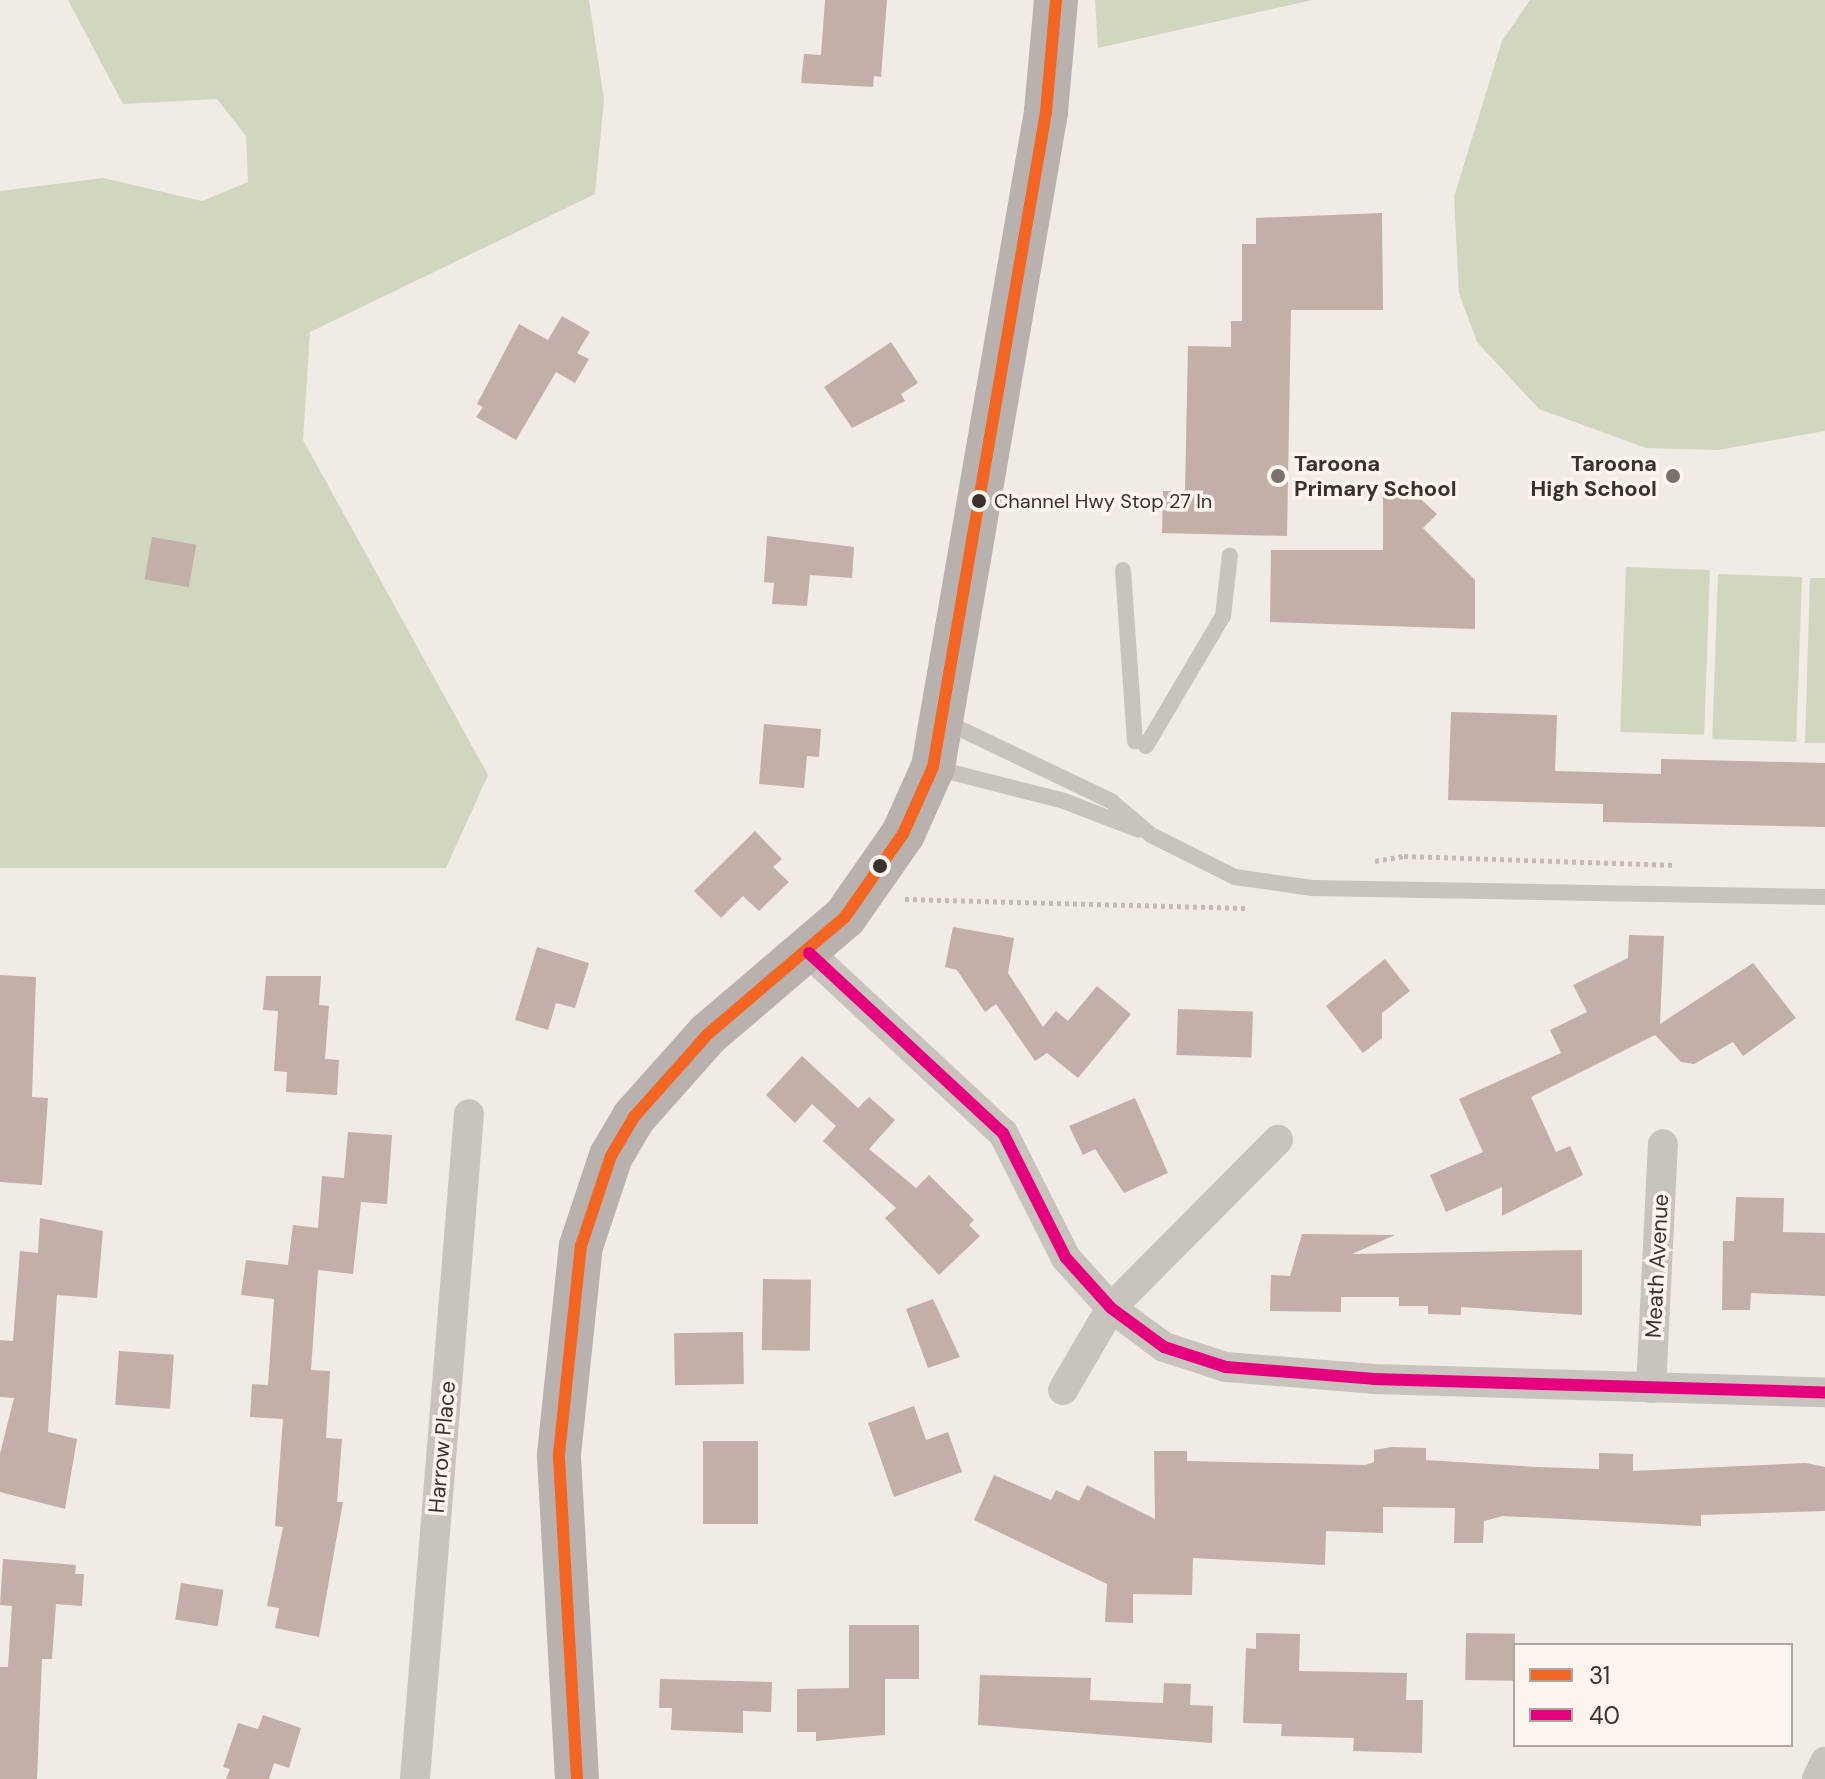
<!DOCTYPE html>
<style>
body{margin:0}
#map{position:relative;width:1825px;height:1779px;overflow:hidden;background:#f0ebe5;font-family:"DM Sans",sans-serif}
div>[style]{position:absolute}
.green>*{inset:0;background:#d1d6bf;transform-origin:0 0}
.building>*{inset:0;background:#c3afa7;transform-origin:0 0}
.path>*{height:5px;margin-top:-2.5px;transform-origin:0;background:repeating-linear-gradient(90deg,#c2bbb6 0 4px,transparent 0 8px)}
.service>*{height:16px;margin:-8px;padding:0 8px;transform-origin:8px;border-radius:8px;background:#c9c3be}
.minor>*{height:30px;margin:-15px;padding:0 15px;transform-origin:15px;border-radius:15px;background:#c9c3be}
.primary>*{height:44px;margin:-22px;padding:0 22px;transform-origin:22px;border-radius:22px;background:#b8b1ad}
.bus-1>*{height:12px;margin:-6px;padding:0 6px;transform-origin:6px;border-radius:6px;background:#f26522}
.bus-2>*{height:12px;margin:-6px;padding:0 6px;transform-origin:6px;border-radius:6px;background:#e5007d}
.dots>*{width:22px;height:22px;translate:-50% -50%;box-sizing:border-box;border:4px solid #fbf5ee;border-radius:50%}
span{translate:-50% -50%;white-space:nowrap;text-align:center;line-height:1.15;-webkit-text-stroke:7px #fbf5ee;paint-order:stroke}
.bus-label{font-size:20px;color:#3b302b}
.left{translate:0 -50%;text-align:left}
.poi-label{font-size:22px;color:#3b302b;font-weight:700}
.right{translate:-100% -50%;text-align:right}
.street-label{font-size:22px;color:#3b302b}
.legend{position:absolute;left:1513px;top:1643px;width:280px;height:104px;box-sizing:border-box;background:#fbf5ee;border:2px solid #aea6a0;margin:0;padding:10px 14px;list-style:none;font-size:24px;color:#3b302b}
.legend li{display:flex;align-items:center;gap:16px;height:40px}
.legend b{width:40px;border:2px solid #aea6a0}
</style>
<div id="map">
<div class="green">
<i style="clip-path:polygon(68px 0,589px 0,604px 100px,595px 194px,310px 332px,303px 440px,488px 775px,446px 868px,0 868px,0 191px,103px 178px,202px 201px,248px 182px,246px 136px,217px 99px,123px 104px)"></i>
<i style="clip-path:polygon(1095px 0,1312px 0,1098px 48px)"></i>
<i style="clip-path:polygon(1530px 0,1825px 0,1825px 431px,1718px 450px,1646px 448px,1539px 409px,1477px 342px,1459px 293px,1454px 197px,1502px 41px)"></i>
<i style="left:1626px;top:567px;width:84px;height:165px;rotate:2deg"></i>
<i style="left:1718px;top:574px;width:84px;height:165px;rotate:2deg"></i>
<i style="clip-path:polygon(1810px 578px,1825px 578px,1825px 743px,1805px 743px)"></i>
</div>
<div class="building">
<i style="clip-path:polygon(825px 0,887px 0,881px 77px,874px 76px,873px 87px,801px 83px,804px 54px,821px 55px)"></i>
<i style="clip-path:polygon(1382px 213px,1383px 310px,1291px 310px,1287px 536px,1162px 533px,1163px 491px,1185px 491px,1188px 346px,1231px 347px,1231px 321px,1242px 321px,1242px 244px,1256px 244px,1256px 218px)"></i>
<i style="clip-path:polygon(562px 316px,590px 332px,577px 353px,589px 359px,575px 383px,556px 372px,516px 440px,476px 417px,483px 407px,477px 404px,519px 324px,548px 340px)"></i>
<i style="clip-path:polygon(891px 342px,918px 383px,901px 394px,905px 401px,852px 428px,824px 387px)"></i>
<i style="clip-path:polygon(1383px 491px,1413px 492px,1437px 514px,1423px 528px,1475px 580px,1475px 629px,1270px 622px,1271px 550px,1383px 550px)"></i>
<i style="clip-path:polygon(767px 536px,854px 547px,852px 578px,810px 575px,807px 606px,772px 604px,774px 583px,764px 582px)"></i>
<i style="left:152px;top:537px;width:45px;height:43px;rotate:10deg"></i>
<i style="clip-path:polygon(1451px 712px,1557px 715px,1555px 771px,1661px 774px,1661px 759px,1825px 763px,1825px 827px,1603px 822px,1603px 804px,1448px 800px)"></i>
<i style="clip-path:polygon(764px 724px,821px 729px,819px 757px,807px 756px,804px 788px,759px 784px)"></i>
<i style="clip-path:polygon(755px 831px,782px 859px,773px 867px,789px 882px,759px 911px,743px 896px,721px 918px,694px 891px)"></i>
<i style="clip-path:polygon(953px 927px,1014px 938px,1008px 973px,1043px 1027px,1056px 1011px,1068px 1021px,1097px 986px,1131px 1014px,1078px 1078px,1047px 1053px,1035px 1061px,996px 1004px,985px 1012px,957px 970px,945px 967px)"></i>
<i style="clip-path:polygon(1629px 935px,1664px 936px,1660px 1024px,1753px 963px,1796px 1018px,1743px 1056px,1733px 1042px,1694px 1064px,1681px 1062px,1655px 1035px,1531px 1097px,1556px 1152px,1570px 1146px,1583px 1175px,1502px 1216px,1502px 1187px,1446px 1212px,1430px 1175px,1483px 1152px,1459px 1099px,1561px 1053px,1550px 1030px,1587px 1012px,1573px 985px,1628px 958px)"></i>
<i style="clip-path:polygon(537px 947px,589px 963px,575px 1008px,556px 1003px,548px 1030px,515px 1020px)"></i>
<i style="clip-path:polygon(1385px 959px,1410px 991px,1382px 1013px,1382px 1038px,1363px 1053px,1326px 1006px)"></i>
<i style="clip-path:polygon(0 975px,36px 977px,32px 1097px,48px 1098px,42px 1185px,0 1182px)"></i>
<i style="clip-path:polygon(266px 976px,321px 976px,319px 1005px,329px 1006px,325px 1059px,339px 1060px,337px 1095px,286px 1092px,287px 1072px,274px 1071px,278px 1011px,263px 1010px)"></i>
<i style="left:1178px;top:1009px;width:75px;height:46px;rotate:2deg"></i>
<i style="clip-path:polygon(802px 1056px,858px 1108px,869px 1097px,895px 1120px,869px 1149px,916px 1188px,929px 1175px,974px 1220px,969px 1225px,980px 1236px,939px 1275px,885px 1218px,896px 1208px,823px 1141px,836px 1126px,812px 1104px,795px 1123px,766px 1095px)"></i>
<i style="clip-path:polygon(1135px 1098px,1168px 1173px,1124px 1193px,1095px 1149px,1083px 1155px,1069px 1126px)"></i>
<i style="clip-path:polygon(348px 1132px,392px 1135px,387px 1204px,361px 1202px,353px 1274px,318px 1270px,311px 1370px,330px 1371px,326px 1438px,342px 1439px,337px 1502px,343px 1502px,319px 1637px,275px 1628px,279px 1608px,267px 1606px,283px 1527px,275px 1526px,283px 1419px,250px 1417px,252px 1384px,268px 1385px,274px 1299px,241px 1295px,246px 1260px,288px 1265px,293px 1225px,318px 1228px,322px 1176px,344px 1178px)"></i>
<i style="clip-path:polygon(1736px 1197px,1784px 1198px,1783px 1232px,1825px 1233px,1825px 1296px,1751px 1293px,1750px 1310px,1722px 1310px,1723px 1241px,1734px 1241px)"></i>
<i style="clip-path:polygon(40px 1218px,103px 1231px,97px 1298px,57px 1295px,48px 1432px,77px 1439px,65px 1509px,0 1492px,0 1454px,14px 1398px,0 1397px,0 1340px,13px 1341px,20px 1251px,38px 1253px)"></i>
<i style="clip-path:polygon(1302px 1234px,1395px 1235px,1352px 1254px,1582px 1250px,1582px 1315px,1461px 1307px,1461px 1315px,1428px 1314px,1428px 1306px,1399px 1306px,1399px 1297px,1341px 1297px,1341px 1312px,1270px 1311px,1271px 1275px,1290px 1276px)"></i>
<i style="left:763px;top:1279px;width:48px;height:71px;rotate:1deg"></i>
<i style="clip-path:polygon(933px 1299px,960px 1357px,928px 1368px,906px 1309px)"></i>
<i style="left:743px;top:1332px;width:52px;height:69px;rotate:89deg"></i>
<i style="left:119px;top:1351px;width:55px;height:54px;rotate:4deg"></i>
<i style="clip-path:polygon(914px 1406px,926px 1440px,948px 1432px,962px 1472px,894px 1497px,868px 1423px)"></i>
<i style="left:703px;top:1441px;width:55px;height:83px"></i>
<i style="clip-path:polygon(1392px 1447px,1426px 1448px,1426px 1460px,1537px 1467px,1599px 1469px,1599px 1453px,1633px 1454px,1633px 1471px,1806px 1463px,1825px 1467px,1825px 1511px,1701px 1515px,1701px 1526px,1503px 1516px,1484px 1521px,1483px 1543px,1454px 1543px,1455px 1508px,1383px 1507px,1383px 1533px,1326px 1531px,1325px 1565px,1193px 1558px,1192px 1595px,1133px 1594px,1133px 1623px,1105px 1622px,1107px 1584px,974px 1520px,994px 1475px,1051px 1500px,1056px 1490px,1079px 1501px,1087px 1485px,1155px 1519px,1154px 1451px,1187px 1451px,1187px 1461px,1365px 1465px,1374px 1462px,1374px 1450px)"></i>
<i style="clip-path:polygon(3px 1559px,76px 1565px,75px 1574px,84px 1574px,82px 1606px,56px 1604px,52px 1659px,42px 1659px,37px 1779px,0 1779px,0 1667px,8px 1667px,12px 1606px,0 1605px)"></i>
<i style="left:181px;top:1583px;width:43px;height:37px;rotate:9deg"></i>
<i style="clip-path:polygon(849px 1625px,919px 1625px,919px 1679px,885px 1679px,885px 1735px,816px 1741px,816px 1732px,797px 1732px,797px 1689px,849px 1688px)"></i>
<i style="clip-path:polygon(1256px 1633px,1300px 1634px,1299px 1671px,1407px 1673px,1406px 1700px,1423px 1700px,1422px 1753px,1353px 1751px,1354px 1738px,1281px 1736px,1282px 1724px,1243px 1723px,1246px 1648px,1256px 1649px)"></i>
<i style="left:1466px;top:1633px;width:49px;height:47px;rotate:1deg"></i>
<i style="clip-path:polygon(980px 1675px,1091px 1678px,1090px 1700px,1163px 1703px,1164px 1683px,1191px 1684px,1190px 1705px,1213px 1706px,1212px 1743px,978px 1725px)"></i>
<i style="clip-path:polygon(660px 1679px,772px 1682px,771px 1712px,743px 1711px,743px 1733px,671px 1730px,672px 1708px,659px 1708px)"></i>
<i style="clip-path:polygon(263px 1715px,301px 1728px,289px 1768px,274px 1763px,269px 1779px,226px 1779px,230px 1769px,223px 1767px,238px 1723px,258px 1729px)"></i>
</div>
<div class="path">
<i style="left:1375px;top:861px;width:29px;rotate:-10deg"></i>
<i style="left:1404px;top:856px;width:272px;rotate:1.9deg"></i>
<i style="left:905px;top:899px;width:342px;rotate:1.5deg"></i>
</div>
<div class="service">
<i style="left:1123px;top:570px;width:172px;rotate:86deg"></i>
<i style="left:946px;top:722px;width:183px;rotate:25.6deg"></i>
<i style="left:1111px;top:801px;width:52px;rotate:40.4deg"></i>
<i style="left:1151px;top:835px;width:94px;rotate:26.6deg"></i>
<i style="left:1235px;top:877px;width:78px;rotate:8.1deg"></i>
<i style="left:1312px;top:888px;width:513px;rotate:1.01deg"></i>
<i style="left:1146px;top:746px;width:151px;rotate:-59.4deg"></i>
<i style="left:1223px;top:616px;width:61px;rotate:-83.5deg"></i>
<i style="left:935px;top:768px;width:133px;rotate:14.3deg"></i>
<i style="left:1064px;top:801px;width:80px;rotate:21.1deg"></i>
</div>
<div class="minor">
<i style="left:809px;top:953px;width:265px;rotate:42.9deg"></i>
<i style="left:1003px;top:1133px;width:140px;rotate:63.3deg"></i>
<i style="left:1066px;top:1258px;width:67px;rotate:48deg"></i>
<i style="left:1111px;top:1308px;width:66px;rotate:36.3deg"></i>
<i style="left:1164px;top:1347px;width:65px;rotate:17.9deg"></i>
<i style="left:1226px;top:1367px;width:148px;rotate:4.6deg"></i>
<i style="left:1374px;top:1379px;width:451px;rotate:1.7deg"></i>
<i style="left:1651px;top:1388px;width:244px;rotate:-87.2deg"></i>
<i style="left:1063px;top:1390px;width:95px;rotate:-59.7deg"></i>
<i style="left:1111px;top:1308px;width:237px;rotate:-45.2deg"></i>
<i style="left:415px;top:1779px;width:667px;rotate:-85.36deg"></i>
<i style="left:1817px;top:1779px;width:19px;rotate:-65deg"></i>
</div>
<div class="primary">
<i style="left:577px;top:1779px;width:325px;rotate:-93.2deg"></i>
<i style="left:559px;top:1454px;width:209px;rotate:-84deg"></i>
<i style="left:581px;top:1246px;width:95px;rotate:-71.6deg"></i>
<i style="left:611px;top:1156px;width:45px;rotate:-59.5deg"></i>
<i style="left:634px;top:1117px;width:111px;rotate:-48.3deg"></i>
<i style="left:708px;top:1034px;width:180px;rotate:-40.5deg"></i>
<i style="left:845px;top:917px;width:101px;rotate:-55.1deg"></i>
<i style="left:903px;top:834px;width:73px;rotate:-65.9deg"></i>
<i style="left:933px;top:767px;width:665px;rotate:-80.21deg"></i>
<i style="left:1046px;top:112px;width:112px;rotate:-84.9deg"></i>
</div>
<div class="bus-1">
<i style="left:577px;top:1779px;width:325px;rotate:-93.2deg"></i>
<i style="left:559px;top:1454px;width:209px;rotate:-84deg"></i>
<i style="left:581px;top:1246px;width:95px;rotate:-71.6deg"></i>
<i style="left:611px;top:1156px;width:45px;rotate:-59.5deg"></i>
<i style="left:634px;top:1117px;width:111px;rotate:-48.3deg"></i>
<i style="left:708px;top:1034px;width:180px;rotate:-40.5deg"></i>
<i style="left:845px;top:917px;width:101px;rotate:-55.1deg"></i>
<i style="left:903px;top:834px;width:73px;rotate:-65.9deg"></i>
<i style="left:933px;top:767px;width:665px;rotate:-80.21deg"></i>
<i style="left:1046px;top:112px;width:112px;rotate:-84.9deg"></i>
</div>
<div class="bus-2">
<i style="left:809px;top:953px;width:265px;rotate:42.9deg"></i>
<i style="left:1003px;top:1133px;width:140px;rotate:63.3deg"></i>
<i style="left:1066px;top:1258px;width:67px;rotate:48deg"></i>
<i style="left:1111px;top:1308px;width:66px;rotate:36.3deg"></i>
<i style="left:1164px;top:1347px;width:65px;rotate:17.9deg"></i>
<i style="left:1226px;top:1367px;width:148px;rotate:4.6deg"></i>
<i style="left:1374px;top:1379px;width:451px;rotate:1.7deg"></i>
</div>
<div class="dots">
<i style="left:1278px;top:476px;background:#7a716c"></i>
<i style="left:1673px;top:476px;background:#7a716c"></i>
<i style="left:979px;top:501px;background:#3b302b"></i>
<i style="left:880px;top:866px;background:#3b302b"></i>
</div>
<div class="bus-label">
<span class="left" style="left:994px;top:501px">Channel Hwy Stop 27 In</span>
</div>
<div class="poi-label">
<span class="left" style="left:1294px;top:476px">Taroona<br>Primary School</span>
<span class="right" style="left:1657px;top:476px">Taroona<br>High School</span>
</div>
<div class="street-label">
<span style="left:1657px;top:1266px;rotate:-87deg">Meath Avenue</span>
<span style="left:442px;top:1447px;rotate:-85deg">Harrow Place</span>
</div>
<ul class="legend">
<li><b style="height:10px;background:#f26522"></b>31</li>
<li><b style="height:10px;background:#e5007d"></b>40</li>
</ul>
</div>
